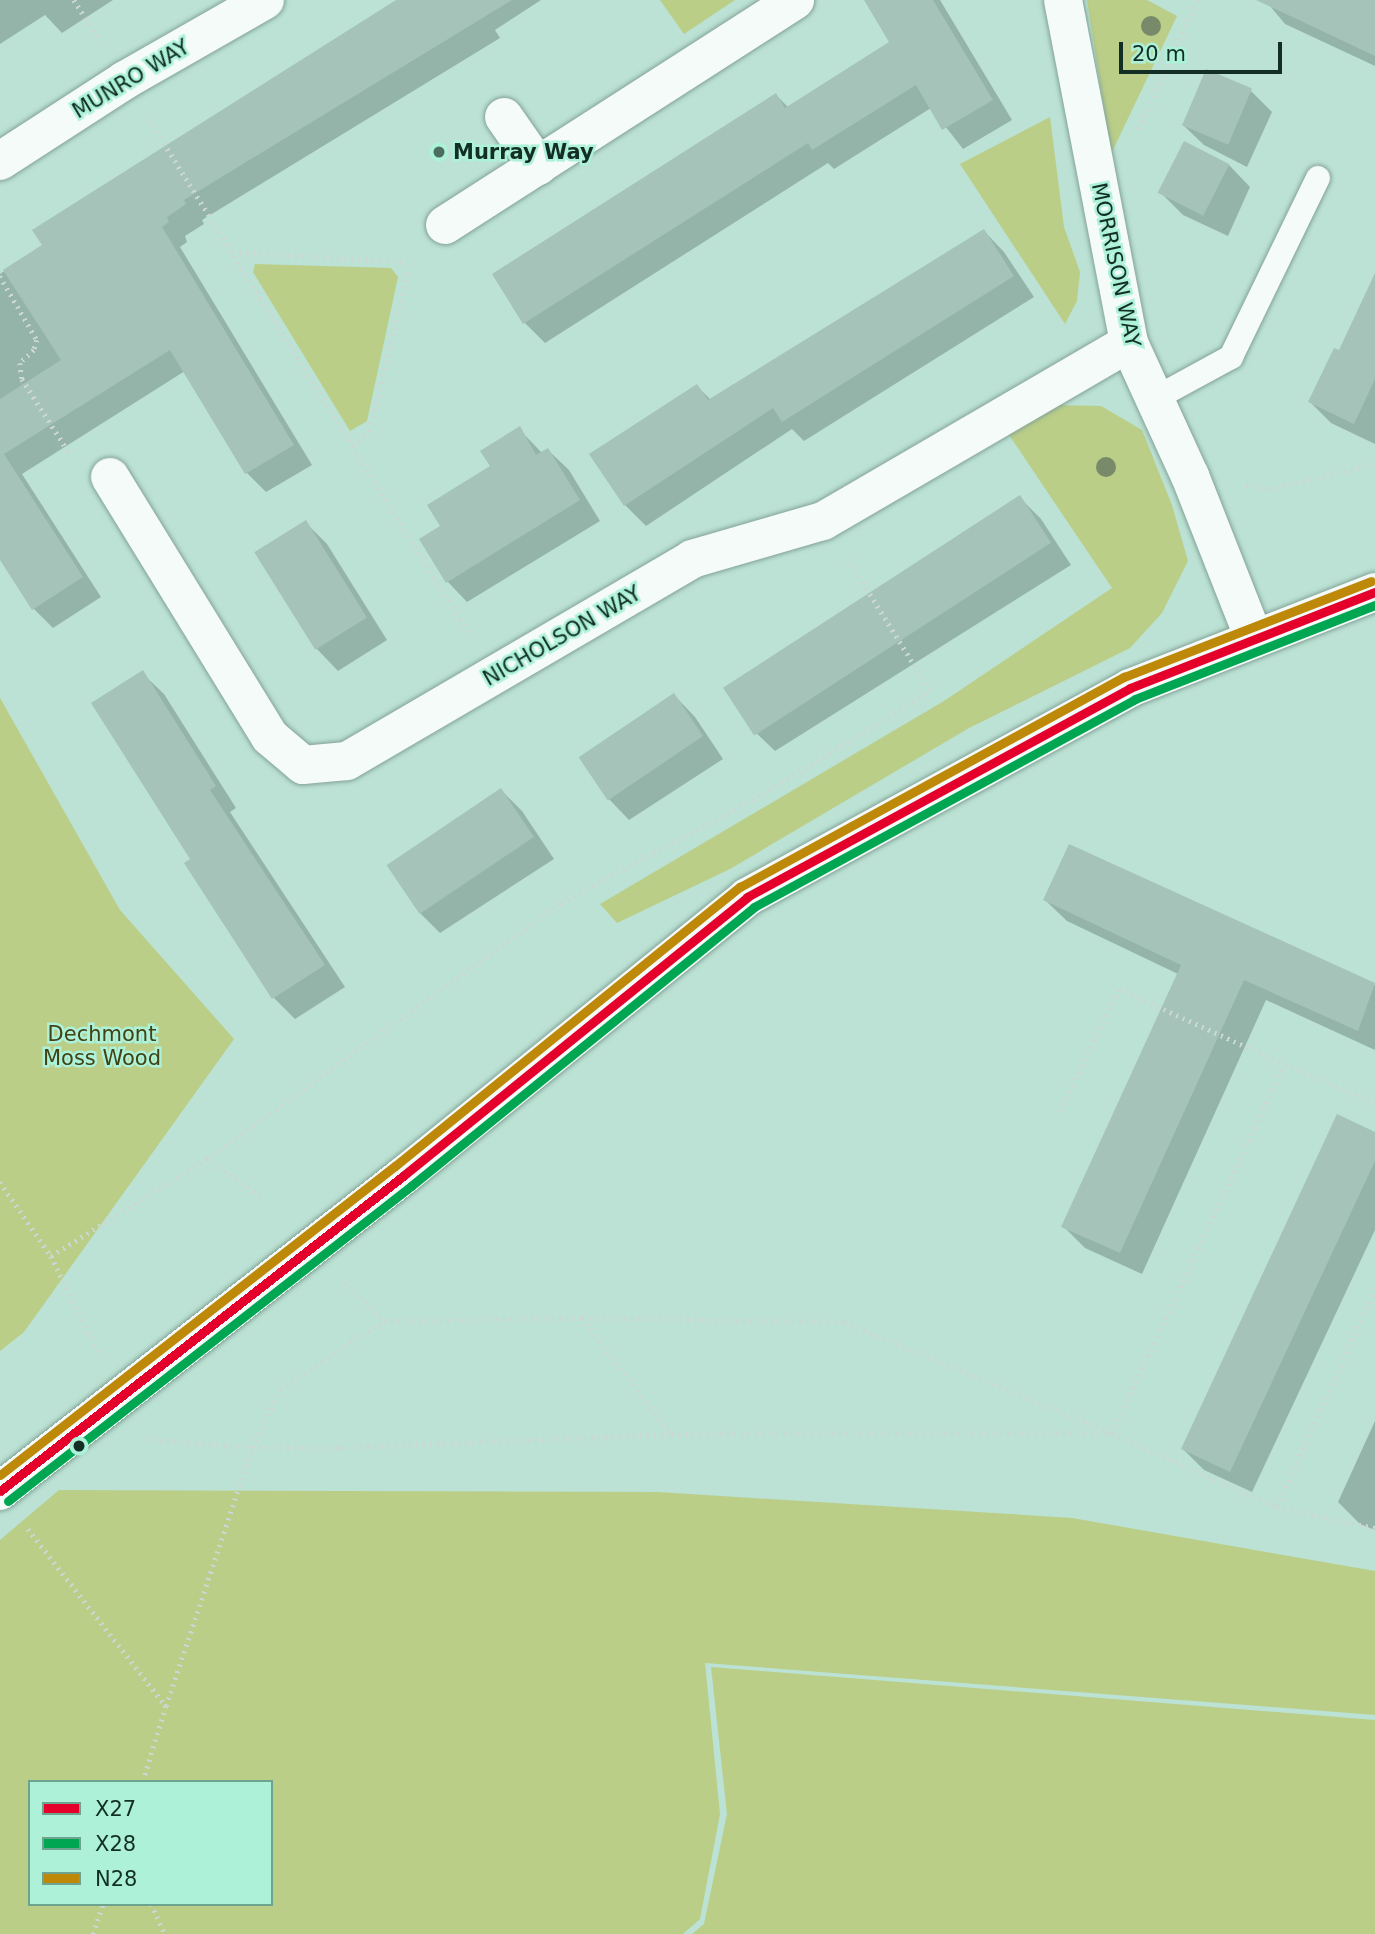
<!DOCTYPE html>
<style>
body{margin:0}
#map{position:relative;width:1375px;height:1934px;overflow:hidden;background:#bbe2d4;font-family:"DejaVu Sans",sans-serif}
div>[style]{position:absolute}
.green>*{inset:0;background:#bace88}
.shadow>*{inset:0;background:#0003}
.building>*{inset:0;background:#a5c3b8;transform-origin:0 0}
.path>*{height:4.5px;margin-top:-2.25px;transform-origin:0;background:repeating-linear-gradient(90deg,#cbd7d3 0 2px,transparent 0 7px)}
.roads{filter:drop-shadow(0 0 2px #84a298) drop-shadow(0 0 2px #84a298)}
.lane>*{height:24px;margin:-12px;padding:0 12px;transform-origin:12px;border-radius:12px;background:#f5fbf9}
.street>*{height:38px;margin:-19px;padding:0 19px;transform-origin:19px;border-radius:19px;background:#f5fbf9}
.secondary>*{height:38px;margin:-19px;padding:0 19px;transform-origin:19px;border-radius:19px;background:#f5fbf9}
.bus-1>*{height:9px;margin:-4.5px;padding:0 4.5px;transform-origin:4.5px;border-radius:4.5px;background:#e4002b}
.bus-2>*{height:9px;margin:-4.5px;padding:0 4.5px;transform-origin:4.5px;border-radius:4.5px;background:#00a651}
.bus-3>*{height:9px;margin:-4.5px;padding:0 4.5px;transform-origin:4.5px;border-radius:4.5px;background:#be8809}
.trees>*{width:20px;height:20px;margin:-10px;border-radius:50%;background:#788a6a}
.dots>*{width:19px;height:19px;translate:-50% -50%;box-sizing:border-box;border:4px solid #acf1d8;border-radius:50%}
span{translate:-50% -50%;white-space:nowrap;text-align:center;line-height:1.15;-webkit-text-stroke:5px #acf1d8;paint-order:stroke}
.street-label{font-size:21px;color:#122e25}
.poi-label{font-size:21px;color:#122e25;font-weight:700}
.left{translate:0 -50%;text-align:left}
.park-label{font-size:21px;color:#424213}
.legend{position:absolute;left:28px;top:1780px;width:245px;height:126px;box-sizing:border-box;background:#acf1d8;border:2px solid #6ea390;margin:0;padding:9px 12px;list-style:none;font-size:21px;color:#122e25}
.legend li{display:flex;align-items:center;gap:14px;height:35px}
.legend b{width:35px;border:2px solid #6ea390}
.scale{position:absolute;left:1119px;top:42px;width:163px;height:32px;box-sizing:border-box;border:4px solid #122e25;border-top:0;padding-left:9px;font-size:21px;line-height:24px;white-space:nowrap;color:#122e25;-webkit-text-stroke:5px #acf1d8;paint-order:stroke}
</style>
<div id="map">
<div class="green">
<i style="clip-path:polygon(660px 0,735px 0,684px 34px)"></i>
<i style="clip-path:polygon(1087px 0,1147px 0,1177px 16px,1111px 154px)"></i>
<i style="clip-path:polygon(1050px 117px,1064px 227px,1080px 272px,1077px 301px,1065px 324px,960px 164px)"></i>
<i style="clip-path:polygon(255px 264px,391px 268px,398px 277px,367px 421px,350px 431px,253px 272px)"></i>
<i style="clip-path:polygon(1055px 405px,1101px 406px,1142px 430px,1172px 505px,1188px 561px,1162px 613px,1130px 648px,969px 728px,730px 869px,617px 923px,600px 904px,944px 701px,1112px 588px,1007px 432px)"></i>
<i style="clip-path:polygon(0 698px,120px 910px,234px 1039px,24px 1332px,0 1351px)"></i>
<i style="clip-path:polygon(evenodd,59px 1490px,658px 1492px,1072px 1518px,1375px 1571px,1375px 1715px,705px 1663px,720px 1814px,700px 1919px,683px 1934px,0 1934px,0 1540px,59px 1490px,30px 1782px,271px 1782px,271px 1904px,30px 1904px,30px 1782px)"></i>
<i style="clip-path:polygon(711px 1667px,1375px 1720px,1375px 1934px,692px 1934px,704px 1924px,727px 1814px)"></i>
</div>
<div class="shadow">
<i style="clip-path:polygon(0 0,113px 0,62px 33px,45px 15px,0 44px)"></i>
<i style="clip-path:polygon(402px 0,541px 0,495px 30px,500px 38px,202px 220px,204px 224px,185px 236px,187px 242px,180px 247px,312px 465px,266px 492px,247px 473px,185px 371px,22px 474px,101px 597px,53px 628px,34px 609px,0 557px,0 274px)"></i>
<i style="clip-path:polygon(866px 0,940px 0,1012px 120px,963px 149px,931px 108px,834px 169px,828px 163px,545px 343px,525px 323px,494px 275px,776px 95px,788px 107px,892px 42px)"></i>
<i style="clip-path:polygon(1265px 0,1375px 0,1375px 66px,1285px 24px)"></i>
<i style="clip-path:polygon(1251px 91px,1272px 112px,1247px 167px,1204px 145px,1182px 124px)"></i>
<i style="clip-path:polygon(1229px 165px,1250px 187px,1228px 236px,1183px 215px,1162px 194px)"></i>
<i style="clip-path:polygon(984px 231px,1004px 252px,1034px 297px,804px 441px,792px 429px,646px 526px,625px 505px,592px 455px,697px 386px,711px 400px)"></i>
<i style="clip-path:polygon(1375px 278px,1375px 444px,1331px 423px,1310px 402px,1340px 353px)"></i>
<i style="clip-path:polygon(519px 429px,542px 453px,548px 450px,569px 470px,600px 521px,467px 602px,447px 581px,443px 527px)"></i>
<i style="clip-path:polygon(1020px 498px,1041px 519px,1071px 565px,775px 751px,753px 730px)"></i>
<i style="clip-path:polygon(306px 523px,327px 544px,387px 640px,338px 671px,317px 649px,257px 553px)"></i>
<i style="clip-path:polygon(142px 673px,164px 694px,236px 808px,230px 812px,345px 987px,295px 1019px,274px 998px,193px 860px)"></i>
<i style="clip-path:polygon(674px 695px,695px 717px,723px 759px,629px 820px,608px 798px)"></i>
<i style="clip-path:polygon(501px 790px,522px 811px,554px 859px,440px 933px,419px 912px)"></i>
<i style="clip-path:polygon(1070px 846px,1375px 985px,1375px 1050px,1266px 1000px,1142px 1274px,1085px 1248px,1063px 1226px,1178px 974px,1067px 921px,1045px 900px)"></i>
<i style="clip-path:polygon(1375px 1134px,1375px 1230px,1252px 1492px,1204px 1470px,1183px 1449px)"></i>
<i style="clip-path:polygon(1375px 1421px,1375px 1530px,1360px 1524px,1338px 1502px)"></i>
</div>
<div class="building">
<i style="clip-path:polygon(396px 0,512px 0,184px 200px,186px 204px,167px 217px,169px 222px,162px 227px,294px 445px,245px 474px,170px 350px,4px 454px,83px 577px,32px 610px,0 560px,0 399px,61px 360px,3px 270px,42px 245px,32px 230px)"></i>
<i style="clip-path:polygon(864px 0,933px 0,993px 100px,942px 130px,916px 85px,812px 150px,808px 143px,523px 324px,492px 274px,776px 93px,785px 108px,889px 42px)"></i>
<i style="clip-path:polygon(1256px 0,1375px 0,1375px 56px)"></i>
<i style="left:1206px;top:69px;width:50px;height:61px;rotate:23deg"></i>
<i style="left:1184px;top:141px;width:51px;height:58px;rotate:27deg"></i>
<i style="clip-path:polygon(984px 229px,1014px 276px,782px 422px,773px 408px,624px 506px,589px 454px,697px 384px,708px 400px)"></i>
<i style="clip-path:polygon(1375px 273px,1375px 379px,1354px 424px,1308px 402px,1334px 348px,1339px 350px)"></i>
<i style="clip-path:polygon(520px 426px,536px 455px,548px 448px,580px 500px,446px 583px,419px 539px,440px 526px,427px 505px,490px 466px,480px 451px)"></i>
<i style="left:1020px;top:495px;width:57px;height:354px;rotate:57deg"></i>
<i style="left:306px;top:520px;width:115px;height:61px;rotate:58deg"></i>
<i style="clip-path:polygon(143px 670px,216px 786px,210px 790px,325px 965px,272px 999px,184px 863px,190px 859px,91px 703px)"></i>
<i style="left:674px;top:693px;width:52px;height:115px;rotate:56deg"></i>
<i style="left:501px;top:788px;width:59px;height:138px;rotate:56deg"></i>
<i style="clip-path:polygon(1069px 844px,1375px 983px,1358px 1031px,1244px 980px,1120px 1253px,1061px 1227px,1181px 965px,1043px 900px)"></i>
<i style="clip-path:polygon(1337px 1114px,1375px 1132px,1375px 1161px,1230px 1472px,1181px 1449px)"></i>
</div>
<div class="path">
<i style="left:74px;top:0;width:49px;rotate:57.6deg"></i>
<i style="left:149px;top:119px;width:608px;rotate:58.11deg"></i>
<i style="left:1138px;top:129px;width:142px;rotate:-65.1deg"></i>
<i style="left:232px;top:252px;width:176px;rotate:3.3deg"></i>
<i style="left:0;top:276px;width:74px;rotate:60deg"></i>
<i style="left:37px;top:340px;width:10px;rotate:107deg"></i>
<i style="left:34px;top:350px;width:19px;rotate:137deg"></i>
<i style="left:20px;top:363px;width:16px;rotate:83deg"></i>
<i style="left:22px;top:379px;width:89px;rotate:57.4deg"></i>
<i style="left:352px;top:445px;width:22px;rotate:-39deg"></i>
<i style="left:369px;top:431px;width:176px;rotate:-76.2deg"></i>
<i style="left:1246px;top:485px;width:23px;rotate:10deg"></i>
<i style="left:1269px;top:489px;width:109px;rotate:-13.3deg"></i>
<i style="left:1060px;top:1111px;width:136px;rotate:-64.2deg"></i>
<i style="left:1119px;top:989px;width:181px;rotate:24.4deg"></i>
<i style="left:207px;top:1159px;width:437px;rotate:-35.9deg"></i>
<i style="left:561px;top:903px;width:230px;rotate:-28.4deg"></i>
<i style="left:763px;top:794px;width:196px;rotate:-31.7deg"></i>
<i style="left:930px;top:691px;width:155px;rotate:-122deg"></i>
<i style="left:0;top:1182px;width:90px;rotate:55.4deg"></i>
<i style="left:51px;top:1256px;width:184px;rotate:-31.9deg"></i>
<i style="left:207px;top:1159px;width:69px;rotate:34.4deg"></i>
<i style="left:51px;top:1256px;width:108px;rotate:64.1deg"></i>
<i style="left:345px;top:1282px;width:55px;rotate:45deg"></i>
<i style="left:582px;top:1318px;width:146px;rotate:52.5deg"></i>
<i style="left:146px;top:1439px;width:106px;rotate:4.3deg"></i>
<i style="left:252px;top:1447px;width:64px;rotate:-64.2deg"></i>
<i style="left:280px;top:1389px;width:124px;rotate:-33.2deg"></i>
<i style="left:384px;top:1321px;width:198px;rotate:-0.9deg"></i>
<i style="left:582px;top:1318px;width:262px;rotate:0.9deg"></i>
<i style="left:844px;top:1322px;width:290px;rotate:22.5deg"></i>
<i style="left:1112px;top:1433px;width:181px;rotate:24.2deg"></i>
<i style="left:1277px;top:1507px;width:100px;rotate:12.1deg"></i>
<i style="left:1277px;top:1507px;width:239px;rotate:-65.8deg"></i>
<i style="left:28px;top:1529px;width:224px;rotate:52.1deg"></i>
<i style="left:166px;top:1706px;width:79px;rotate:106.8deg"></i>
<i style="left:166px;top:1706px;width:273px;rotate:-71.6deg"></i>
<i style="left:252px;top:1447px;width:87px;rotate:0.7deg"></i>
<i style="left:339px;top:1448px;width:332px;rotate:-2.4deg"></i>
<i style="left:671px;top:1434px;width:441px;rotate:-0.1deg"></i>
<i style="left:1112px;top:1433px;width:407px;rotate:-65deg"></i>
<i style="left:1284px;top:1064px;width:99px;rotate:22.7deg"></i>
<i style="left:151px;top:1904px;width:33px;rotate:65deg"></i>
<i style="left:93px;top:1934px;width:32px;rotate:-72deg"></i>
</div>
<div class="roads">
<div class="lane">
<i style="left:1154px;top:399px;width:88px;rotate:-28.6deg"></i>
<i style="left:1231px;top:357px;width:199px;rotate:-64.1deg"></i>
</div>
<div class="street">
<i style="left:1063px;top:0;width:349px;rotate:79.1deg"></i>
<i style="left:1129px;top:343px;width:146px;rotate:65.4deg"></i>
<i style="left:1190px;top:476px;width:172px;rotate:68.5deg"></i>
<i style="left:504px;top:117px;width:60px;rotate:55.2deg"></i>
<i style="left:0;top:161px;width:149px;rotate:-32.9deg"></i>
<i style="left:125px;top:80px;width:161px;rotate:-29.7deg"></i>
<i style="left:445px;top:225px;width:416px;rotate:-32.7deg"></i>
<i style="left:110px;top:477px;width:305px;rotate:58.4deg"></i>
<i style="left:270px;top:737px;width:43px;rotate:40.3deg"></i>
<i style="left:303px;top:765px;width:44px;rotate:-5.2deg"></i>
<i style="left:347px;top:761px;width:400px;rotate:-30.3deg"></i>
<i style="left:692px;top:559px;width:136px;rotate:-16.2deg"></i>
<i style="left:823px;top:521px;width:354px;rotate:-30.2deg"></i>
</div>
<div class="secondary">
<i style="left:0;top:1491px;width:512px;rotate:-38.01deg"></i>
<i style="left:403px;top:1176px;width:443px;rotate:-39deg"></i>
<i style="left:747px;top:897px;width:436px;rotate:-28.6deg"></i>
<i style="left:1130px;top:688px;width:263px;rotate:-21.4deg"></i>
</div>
</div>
<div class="bus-1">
<i style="left:0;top:1491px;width:512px;rotate:-38.01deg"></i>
<i style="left:403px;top:1176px;width:443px;rotate:-39deg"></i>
<i style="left:747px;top:897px;width:436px;rotate:-28.6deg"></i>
<i style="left:1130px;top:688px;width:263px;rotate:-21.4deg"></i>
</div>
<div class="bus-2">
<i style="left:8px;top:1501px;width:512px;rotate:-38.01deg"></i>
<i style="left:411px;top:1186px;width:442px;rotate:-39.1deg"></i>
<i style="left:754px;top:907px;width:434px;rotate:-28.6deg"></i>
<i style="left:1135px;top:699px;width:258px;rotate:-21.4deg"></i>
</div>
<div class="bus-3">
<i style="left:0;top:1475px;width:502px;rotate:-38.04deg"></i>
<i style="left:395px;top:1166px;width:444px;rotate:-39deg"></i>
<i style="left:740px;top:887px;width:438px;rotate:-28.7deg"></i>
<i style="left:1124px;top:677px;width:265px;rotate:-21.2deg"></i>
</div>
<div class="trees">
<i style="left:1151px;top:26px"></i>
<i style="left:1106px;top:467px"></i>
</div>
<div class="dots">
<i style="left:439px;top:152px;background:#4d6d62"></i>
<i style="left:79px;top:1446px;background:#122e25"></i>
</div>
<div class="street-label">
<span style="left:131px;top:79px;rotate:-31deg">MUNRO WAY</span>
<span style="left:1116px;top:265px;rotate:78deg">MORRISON WAY</span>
<span style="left:562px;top:636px;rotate:-30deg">NICHOLSON WAY</span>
</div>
<div class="poi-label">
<span class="left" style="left:453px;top:152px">Murray Way</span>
</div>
<div class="park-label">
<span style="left:102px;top:1046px">Dechmont<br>Moss Wood</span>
</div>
<ul class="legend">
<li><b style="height:9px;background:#e4002b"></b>X27</li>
<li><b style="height:9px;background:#00a651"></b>X28</li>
<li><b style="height:9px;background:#be8809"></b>N28</li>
</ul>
<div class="scale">20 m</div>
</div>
